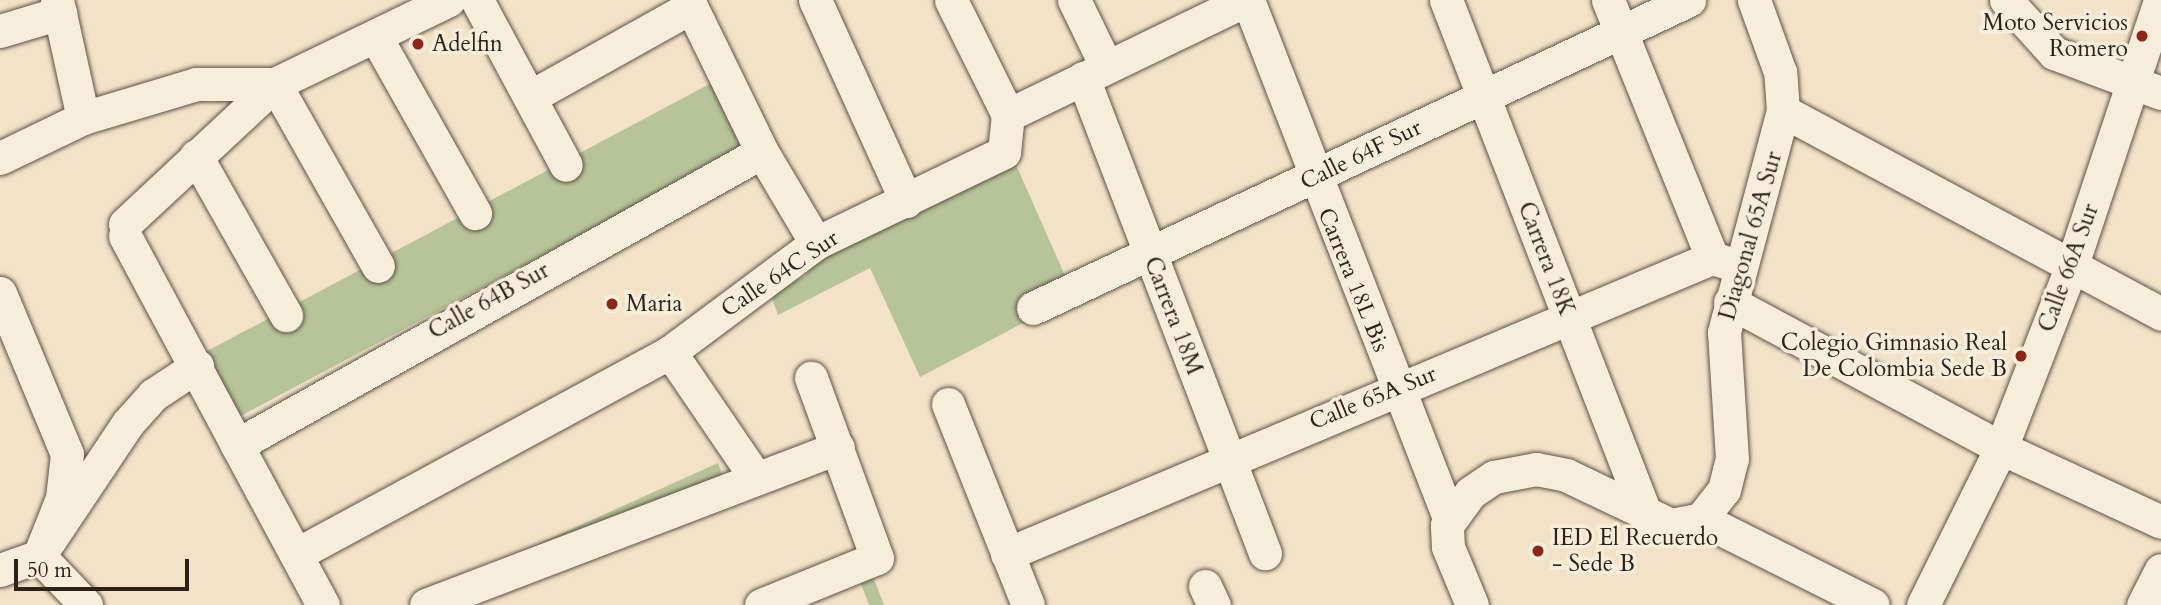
<!DOCTYPE html>
<style>
body{margin:0}
#map{position:relative;width:2161px;height:605px;overflow:hidden;background:#f2e3c8;font-family:Cardo,serif}
div>[style]{position:absolute}
.green>*{inset:0;background:#b7c499;transform-origin:0 0}
.roads{filter:drop-shadow(0 0 2px #5e5246) drop-shadow(0 0 2px #5e5246)}
.minor>*{height:33px;margin:-16.5px;padding:0 16.5px;transform-origin:16.5px;border-radius:16.5px;background:#f7eddb}
.dots>*{width:19px;height:19px;translate:-50% -50%;box-sizing:border-box;border:4px solid #f7eddb;border-radius:50%}
span{translate:-50% -50%;white-space:nowrap;text-align:center;line-height:1.15;-webkit-text-stroke:7px #f7eddb;paint-order:stroke}
.poi-label{font-size:23px;color:#2d221a}
.right{translate:-100% -50%;text-align:right}
.left{translate:0 -50%;text-align:left}
.street-label{font-size:23px;color:#2d221a}
.scale{position:absolute;left:14px;top:559px;width:175px;height:32px;box-sizing:border-box;border:4px solid #2d221a;border-top:0;padding-left:9px;font-size:21px;line-height:24px;white-space:nowrap;color:#2d221a;-webkit-text-stroke:5px #f7eddb;paint-order:stroke}
</style>
<div id="map">
<div class="green">
<i style="left:717px;top:80px;width:73px;height:587px;rotate:62deg"></i>
<i style="clip-path:polygon(1013px 158px,1066px 278px,1018px 300px,1027px 321px,920px 377px,870px 268px,778px 315px,770px 293px,805px 276px,828px 245px)"></i>
<i style="clip-path:polygon(718px 463px,724px 479px,514px 555px)"></i>
<i style="clip-path:polygon(872px 574px,884px 605px,869px 605px,859px 579px)"></i>
</div>
<div class="roads">
<div class="minor">
<i style="left:57px;top:0;width:121px;rotate:77.6deg"></i>
<i style="left:477px;top:0;width:187px;rotate:61.7deg"></i>
<i style="left:688px;top:0;width:169px;rotate:64deg"></i>
<i style="left:762px;top:152px;width:106px;rotate:59.3deg"></i>
<i style="left:815px;top:0;width:221px;rotate:65.6deg"></i>
<i style="left:1074px;top:0;width:73px;rotate:64.1deg"></i>
<i style="left:1248px;top:0;width:556px;rotate:68.79deg"></i>
<i style="left:1446px;top:0;width:556px;rotate:68.79deg"></i>
<i style="left:1608px;top:0;width:278px;rotate:68deg"></i>
<i style="left:2006px;top:0;width:72px;rotate:47.8deg"></i>
<i style="left:2054px;top:53px;width:114px;rotate:20.5deg"></i>
<i style="left:0;top:31px;width:63px;rotate:-16.7deg"></i>
<i style="left:377px;top:39px;width:200px;rotate:60.6deg"></i>
<i style="left:1083px;top:78px;width:509px;rotate:69.04deg"></i>
<i style="left:530px;top:97px;width:184px;rotate:-29.2deg"></i>
<i style="left:1783px;top:111px;width:429px;rotate:28.2deg"></i>
<i style="left:1008px;top:115px;width:264px;rotate:-25.8deg"></i>
<i style="left:196px;top:156px;width:183px;rotate:60.5deg"></i>
<i style="left:0;top:158px;width:92px;rotate:-25.7deg"></i>
<i style="left:83px;top:118px;width:118px;rotate:-16.7deg"></i>
<i style="left:196px;top:84px;width:79px"></i>
<i style="left:275px;top:84px;width:209px;rotate:60.5deg"></i>
<i style="left:125px;top:224px;width:205px;rotate:-43deg"></i>
<i style="left:275px;top:84px;width:193px;rotate:-25.8deg"></i>
<i style="left:125px;top:236px;width:237px;rotate:61.8deg"></i>
<i style="left:0;top:293px;width:174px;rotate:67.4deg"></i>
<i style="left:67px;top:454px;width:44px;rotate:96.5deg"></i>
<i style="left:62px;top:498px;width:62px;rotate:111.6deg"></i>
<i style="left:39px;top:556px;width:68px;rotate:46.2deg"></i>
<i style="left:1730px;top:302px;width:308px;rotate:28.3deg"></i>
<i style="left:2001px;top:448px;width:176px;rotate:24.8deg"></i>
<i style="left:1033px;top:308px;width:725px;rotate:-25.15deg"></i>
<i style="left:670px;top:352px;width:153px;rotate:55.7deg"></i>
<i style="left:948px;top:404px;width:216px;rotate:68.3deg"></i>
<i style="left:1701px;top:519px;width:192px;rotate:26.6deg"></i>
<i style="left:297px;top:554px;width:424px;rotate:-28.4deg"></i>
<i style="left:670px;top:352px;width:182px;rotate:-36.7deg"></i>
<i style="left:816px;top:243px;width:209px;rotate:-25.8deg"></i>
<i style="left:1004px;top:152px;width:37px;rotate:-84deg"></i>
<i style="left:1008px;top:115px;width:128px;rotate:-116.4deg"></i>
<i style="left:1007px;top:554px;width:765px;rotate:-22.78deg"></i>
<i style="left:1712px;top:258px;width:30px;rotate:17deg"></i>
<i style="left:0;top:570px;width:41px;rotate:-19.7deg"></i>
<i style="left:39px;top:556px;width:160px;rotate:-56.2deg"></i>
<i style="left:128px;top:423px;width:38px;rotate:-48deg"></i>
<i style="left:153px;top:395px;width:53px;rotate:-33.4deg"></i>
<i style="left:1205px;top:586px;width:21px;rotate:65deg"></i>
<i style="left:323px;top:605px;width:182px;rotate:-118.3deg"></i>
<i style="left:237px;top:445px;width:601px;rotate:-29.17deg"></i>
<i style="left:426px;top:605px;width:441px;rotate:-20.9deg"></i>
<i style="left:761px;top:605px;width:125px;rotate:-22.1deg"></i>
<i style="left:877px;top:558px;width:192px;rotate:-110.1deg"></i>
<i style="left:1472px;top:605px;width:63px;rotate:-112.5deg"></i>
<i style="left:1448px;top:547px;width:22px;rotate:-93deg"></i>
<i style="left:1447px;top:525px;width:39px;rotate:-54deg"></i>
<i style="left:1470px;top:493px;width:29px;rotate:-34deg"></i>
<i style="left:1494px;top:477px;width:43px;rotate:-10.8deg"></i>
<i style="left:1536px;top:469px;width:31px;rotate:11deg"></i>
<i style="left:1566px;top:475px;width:116px;rotate:25.5deg"></i>
<i style="left:1671px;top:525px;width:31px;rotate:-11deg"></i>
<i style="left:1701px;top:519px;width:37px;rotate:-52deg"></i>
<i style="left:1724px;top:490px;width:32px;rotate:-76deg"></i>
<i style="left:1732px;top:459px;width:127px;rotate:-93.6deg"></i>
<i style="left:1724px;top:332px;width:229px;rotate:-75.1deg"></i>
<i style="left:1783px;top:111px;width:39px;rotate:-94deg"></i>
<i style="left:1780px;top:72px;width:77px;rotate:-109.9deg"></i>
<i style="left:1923px;top:605px;width:175px;rotate:-63.6deg"></i>
<i style="left:2001px;top:448px;width:196px;rotate:-68.8deg"></i>
<i style="left:2072px;top:265px;width:279px;rotate:-71.6deg"></i>
<i style="left:2143px;top:605px;width:39px;rotate:-63deg"></i>
</div>
</div>
<div class="dots">
<i style="left:2142px;top:36px;background:#8f2418"></i>
<i style="left:418px;top:44px;background:#8f2418"></i>
<i style="left:612px;top:304px;background:#8f2418"></i>
<i style="left:2021px;top:356px;background:#8f2418"></i>
<i style="left:1538px;top:551px;background:#8f2418"></i>
</div>
<div class="poi-label">
<span class="right" style="left:2128px;top:36px">Moto Servicios<br>Romero</span>
<span class="left" style="left:432px;top:44px">Adelfin</span>
<span class="left" style="left:626px;top:304px">Maria</span>
<span class="right" style="left:2007px;top:356px">Colegio Gimnasio Real<br>De Colombia Sede B</span>
<span class="left" style="left:1552px;top:551px">IED El Recuerdo<br>- Sede B</span>
</div>
<div class="street-label">
<span style="left:1361px;top:155px;rotate:-26deg">Calle 64F Sur</span>
<span style="left:1751px;top:236px;rotate:-74deg">Diagonal 65A Sur</span>
<span style="left:1546px;top:259px;rotate:69deg">Carrera 18K</span>
<span style="left:2069px;top:268px;rotate:-70deg">Calle 66A Sur</span>
<span style="left:780px;top:274px;rotate:-34deg">Calle 64C Sur</span>
<span style="left:1353px;top:280px;rotate:68deg">Carrera 18L Bis</span>
<span style="left:489px;top:301px;rotate:-29deg">Calle 64B Sur</span>
<span style="left:1173px;top:316px;rotate:69deg">Carrera 18M</span>
<span style="left:1373px;top:398px;rotate:-22deg">Calle 65A Sur</span>
</div>
<div class="scale">50 m</div>
</div>
